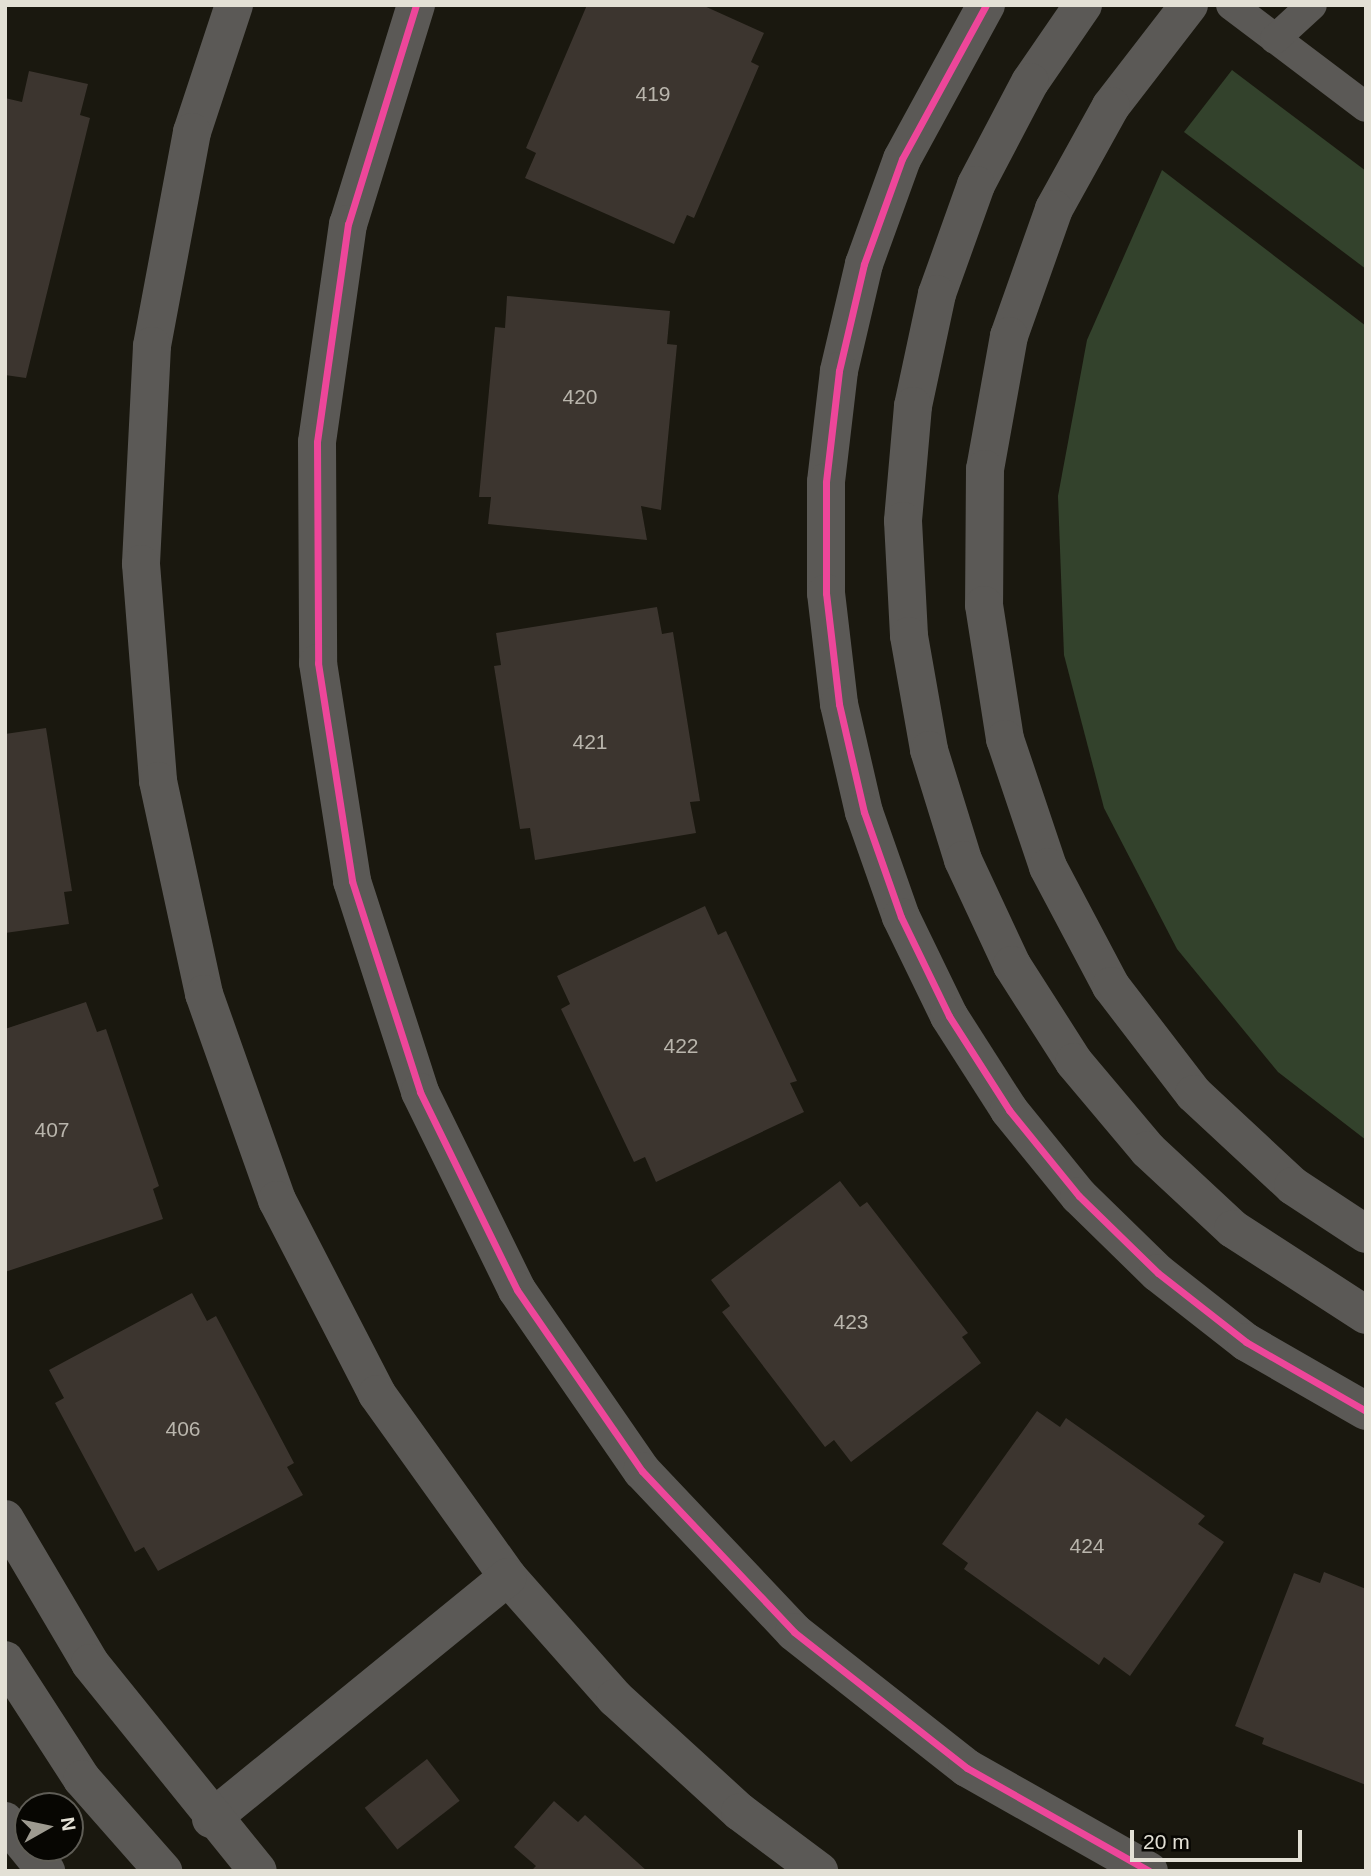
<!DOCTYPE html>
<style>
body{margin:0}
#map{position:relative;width:1371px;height:1876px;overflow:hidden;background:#1a180f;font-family:Arial,sans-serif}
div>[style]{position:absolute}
.green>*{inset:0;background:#33422c}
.building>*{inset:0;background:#3c352f;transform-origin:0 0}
.service>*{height:30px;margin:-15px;padding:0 15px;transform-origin:15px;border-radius:15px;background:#5b5956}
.minor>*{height:38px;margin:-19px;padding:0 19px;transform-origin:19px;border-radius:19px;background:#5b5956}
.tertiary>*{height:38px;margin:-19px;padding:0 19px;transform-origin:19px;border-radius:19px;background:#5b5956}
.cycleway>*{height:7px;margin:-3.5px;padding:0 3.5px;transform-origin:3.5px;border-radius:3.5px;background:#ed469a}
span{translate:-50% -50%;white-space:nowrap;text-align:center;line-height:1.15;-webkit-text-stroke:5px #070602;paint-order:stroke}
.number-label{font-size:21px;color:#b9b5ac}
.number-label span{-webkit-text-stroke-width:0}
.frame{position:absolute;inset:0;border:7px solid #e3e0d5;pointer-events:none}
.north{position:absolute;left:14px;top:1792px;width:70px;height:70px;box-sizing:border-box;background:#070602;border:2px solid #5f5d56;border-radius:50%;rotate:81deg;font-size:19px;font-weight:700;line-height:28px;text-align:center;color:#e3e0d5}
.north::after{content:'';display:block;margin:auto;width:24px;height:32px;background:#9d9a90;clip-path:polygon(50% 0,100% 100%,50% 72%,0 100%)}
.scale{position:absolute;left:1130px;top:1830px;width:172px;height:32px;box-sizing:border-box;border:4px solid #e3e0d5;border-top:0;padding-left:9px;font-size:21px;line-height:24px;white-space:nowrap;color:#e3e0d5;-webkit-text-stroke:5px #070602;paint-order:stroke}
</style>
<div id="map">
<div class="green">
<i style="clip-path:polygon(1232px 70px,1366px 171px,1366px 269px,1184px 132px)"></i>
<i style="clip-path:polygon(1162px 170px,1366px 326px,1366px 1140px,1278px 1072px,1177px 949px,1104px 808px,1064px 655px,1058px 496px,1087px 340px)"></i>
</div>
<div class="building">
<i style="clip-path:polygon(587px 5px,702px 5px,764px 33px,751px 62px,759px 66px,694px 218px,687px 215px,674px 244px,525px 178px,536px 153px,526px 148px)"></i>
<i style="clip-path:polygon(29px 71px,88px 84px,80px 115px,90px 118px,26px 378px,5px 375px,5px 98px,22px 102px)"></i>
<i style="clip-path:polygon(507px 296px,670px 311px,667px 344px,677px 345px,661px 510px,641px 506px,647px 540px,488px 524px,491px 497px,479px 497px,495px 327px,505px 328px)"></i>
<i style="clip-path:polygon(657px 607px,662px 634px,673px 632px,700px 801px,690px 802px,696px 833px,535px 860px,530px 828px,520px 829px,494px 666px,501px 665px,496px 633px)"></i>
<i style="clip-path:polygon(46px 728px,72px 891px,64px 892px,69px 924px,5px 933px,5px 734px)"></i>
<i style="clip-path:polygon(705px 906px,718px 935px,726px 931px,797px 1081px,790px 1083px,804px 1112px,656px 1182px,645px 1157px,634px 1162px,561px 1009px,570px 1004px,557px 976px)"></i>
<i style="clip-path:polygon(86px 1002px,97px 1032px,106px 1029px,159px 1186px,153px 1189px,163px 1219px,5px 1272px,5px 1029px)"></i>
<i style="clip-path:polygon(840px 1181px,860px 1207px,867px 1202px,968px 1333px,962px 1337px,981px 1363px,851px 1462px,834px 1440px,825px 1447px,722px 1312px,730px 1306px,711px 1280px)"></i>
<i style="clip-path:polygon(192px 1293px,207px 1321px,216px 1316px,294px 1463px,287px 1467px,303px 1495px,158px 1571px,144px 1547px,135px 1552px,55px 1403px,64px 1398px,49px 1370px)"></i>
<i style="clip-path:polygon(1037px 1411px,1060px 1427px,1066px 1418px,1205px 1516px,1198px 1524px,1224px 1542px,1130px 1676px,1104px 1657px,1099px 1665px,964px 1569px,968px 1563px,942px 1544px)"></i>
<i style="clip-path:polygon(1324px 1572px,1366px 1589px,1366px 1785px,1262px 1744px,1264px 1738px,1235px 1726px,1294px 1573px,1320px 1583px)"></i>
<i style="left:427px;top:1759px;width:53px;height:79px;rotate:52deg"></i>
<i style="clip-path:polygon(554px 1801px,578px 1822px,585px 1815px,647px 1871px,531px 1871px,536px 1866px,514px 1847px)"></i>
</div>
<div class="service">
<i style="left:1231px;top:5px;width:169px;rotate:37.1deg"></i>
<i style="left:1275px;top:39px;width:50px;rotate:-42.6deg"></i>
</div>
<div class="minor">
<i style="left:234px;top:5px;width:134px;rotate:108.3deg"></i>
<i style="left:192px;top:132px;width:218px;rotate:100.6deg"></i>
<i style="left:152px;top:346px;width:218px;rotate:92.9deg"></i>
<i style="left:141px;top:564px;width:218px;rotate:85.5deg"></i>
<i style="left:158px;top:781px;width:218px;rotate:77.8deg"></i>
<i style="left:204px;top:994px;width:219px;rotate:70.5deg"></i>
<i style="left:277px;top:1200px;width:218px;rotate:62.7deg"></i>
<i style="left:377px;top:1394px;width:225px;rotate:54.4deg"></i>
<i style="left:508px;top:1577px;width:162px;rotate:48.5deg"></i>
<i style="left:615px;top:1698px;width:169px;rotate:42.4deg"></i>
<i style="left:740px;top:1812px;width:99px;rotate:36.8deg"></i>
<i style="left:416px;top:5px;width:229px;rotate:107.2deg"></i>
<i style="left:348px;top:224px;width:220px;rotate:98.1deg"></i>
<i style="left:317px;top:442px;width:221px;rotate:89.7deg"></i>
<i style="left:318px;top:663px;width:221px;rotate:81.1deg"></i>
<i style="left:352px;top:881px;width:222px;rotate:72.1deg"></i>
<i style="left:420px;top:1092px;width:220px;rotate:63.9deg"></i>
<i style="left:517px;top:1290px;width:220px;rotate:55.4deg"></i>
<i style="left:642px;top:1471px;width:221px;rotate:46.6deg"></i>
<i style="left:794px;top:1632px;width:220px;rotate:38.2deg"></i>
<i style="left:967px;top:1768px;width:209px;rotate:29.5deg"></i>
<i style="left:986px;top:5px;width:175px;rotate:118.6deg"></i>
<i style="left:902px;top:159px;width:112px;rotate:109.9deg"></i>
<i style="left:864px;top:264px;width:110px;rotate:103.2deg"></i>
<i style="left:839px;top:371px;width:112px;rotate:96.7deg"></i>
<i style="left:826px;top:482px;width:111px;rotate:90deg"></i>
<i style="left:826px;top:593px;width:112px;rotate:83.3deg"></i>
<i style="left:839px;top:704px;width:111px;rotate:77deg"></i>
<i style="left:864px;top:812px;width:111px;rotate:70.6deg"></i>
<i style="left:901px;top:917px;width:110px;rotate:64.1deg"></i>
<i style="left:949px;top:1016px;width:112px;rotate:57.4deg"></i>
<i style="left:1009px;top:1110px;width:111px;rotate:50.9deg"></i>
<i style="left:1079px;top:1196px;width:110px;rotate:44.3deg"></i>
<i style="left:1158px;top:1273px;width:112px;rotate:38.1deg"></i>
<i style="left:1246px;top:1342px;width:138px;rotate:29.9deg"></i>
<i style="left:211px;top:1819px;width:383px;rotate:-39.2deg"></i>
<i style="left:5px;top:1821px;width:65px;rotate:50.6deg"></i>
</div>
<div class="tertiary">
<i style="left:1083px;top:5px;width:93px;rotate:124.5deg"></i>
<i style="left:1030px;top:82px;width:116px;rotate:117.7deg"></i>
<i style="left:976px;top:185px;width:116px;rotate:109.7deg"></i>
<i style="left:937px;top:294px;width:115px;rotate:102.1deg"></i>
<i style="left:913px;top:406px;width:115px;rotate:95deg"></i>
<i style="left:903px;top:521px;width:115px;rotate:87deg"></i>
<i style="left:909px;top:636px;width:116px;rotate:80deg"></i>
<i style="left:929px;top:750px;width:115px;rotate:72.8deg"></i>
<i style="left:963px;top:860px;width:116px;rotate:65deg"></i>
<i style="left:1012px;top:965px;width:115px;rotate:57.4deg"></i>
<i style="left:1074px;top:1062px;width:115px;rotate:49.9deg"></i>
<i style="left:1148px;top:1150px;width:116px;rotate:42.9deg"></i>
<i style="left:1233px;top:1229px;width:158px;rotate:32.9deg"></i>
<i style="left:1189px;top:5px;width:128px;rotate:127.7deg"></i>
<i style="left:1111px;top:106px;width:118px;rotate:119deg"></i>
<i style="left:1054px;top:209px;width:135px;rotate:109.5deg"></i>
<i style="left:1009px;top:336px;width:135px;rotate:100.2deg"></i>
<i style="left:985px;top:469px;width:136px;rotate:90.4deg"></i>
<i style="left:984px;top:605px;width:136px;rotate:81.1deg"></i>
<i style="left:1005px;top:739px;width:135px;rotate:71.4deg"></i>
<i style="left:1048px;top:867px;width:135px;rotate:62.1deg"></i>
<i style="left:1111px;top:986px;width:136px;rotate:52.5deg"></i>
<i style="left:1194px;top:1094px;width:135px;rotate:42.9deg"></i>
<i style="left:1293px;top:1186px;width:87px;rotate:33.3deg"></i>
<i style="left:5px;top:1519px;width:167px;rotate:59.4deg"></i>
<i style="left:90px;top:1663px;width:267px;rotate:51.1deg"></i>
<i style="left:5px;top:1660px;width:142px;rotate:57.1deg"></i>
<i style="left:82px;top:1779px;width:123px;rotate:48.6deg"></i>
</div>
<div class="cycleway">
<i style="left:416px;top:5px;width:229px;rotate:107.2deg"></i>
<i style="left:348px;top:224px;width:220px;rotate:98.1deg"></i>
<i style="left:317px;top:442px;width:221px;rotate:89.7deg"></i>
<i style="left:318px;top:663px;width:221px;rotate:81.1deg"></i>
<i style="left:352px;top:881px;width:222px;rotate:72.1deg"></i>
<i style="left:420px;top:1092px;width:220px;rotate:63.9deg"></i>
<i style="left:517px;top:1290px;width:220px;rotate:55.4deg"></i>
<i style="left:642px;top:1471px;width:221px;rotate:46.6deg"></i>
<i style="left:794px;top:1632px;width:220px;rotate:38.2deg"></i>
<i style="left:967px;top:1768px;width:209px;rotate:29.5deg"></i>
<i style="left:986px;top:5px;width:175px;rotate:118.6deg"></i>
<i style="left:902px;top:159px;width:112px;rotate:109.9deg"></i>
<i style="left:864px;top:264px;width:110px;rotate:103.2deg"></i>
<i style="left:839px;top:371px;width:112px;rotate:96.7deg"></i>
<i style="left:826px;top:482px;width:111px;rotate:90deg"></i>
<i style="left:826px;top:593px;width:112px;rotate:83.3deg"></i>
<i style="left:839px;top:704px;width:111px;rotate:77deg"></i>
<i style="left:864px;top:812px;width:111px;rotate:70.6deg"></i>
<i style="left:901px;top:917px;width:110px;rotate:64.1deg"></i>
<i style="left:949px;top:1016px;width:112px;rotate:57.4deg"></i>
<i style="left:1009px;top:1110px;width:111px;rotate:50.9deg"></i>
<i style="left:1079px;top:1196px;width:110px;rotate:44.3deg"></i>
<i style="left:1158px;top:1273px;width:112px;rotate:38.1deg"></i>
<i style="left:1246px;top:1342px;width:138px;rotate:29.9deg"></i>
</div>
<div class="number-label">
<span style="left:653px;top:94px">419</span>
<span style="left:580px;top:397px">420</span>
<span style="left:590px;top:742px">421</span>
<span style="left:681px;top:1046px">422</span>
<span style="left:52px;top:1130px">407</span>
<span style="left:851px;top:1322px">423</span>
<span style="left:183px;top:1429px">406</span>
<span style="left:1087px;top:1546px">424</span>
</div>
<div class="frame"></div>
<div class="north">N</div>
<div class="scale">20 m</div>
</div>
